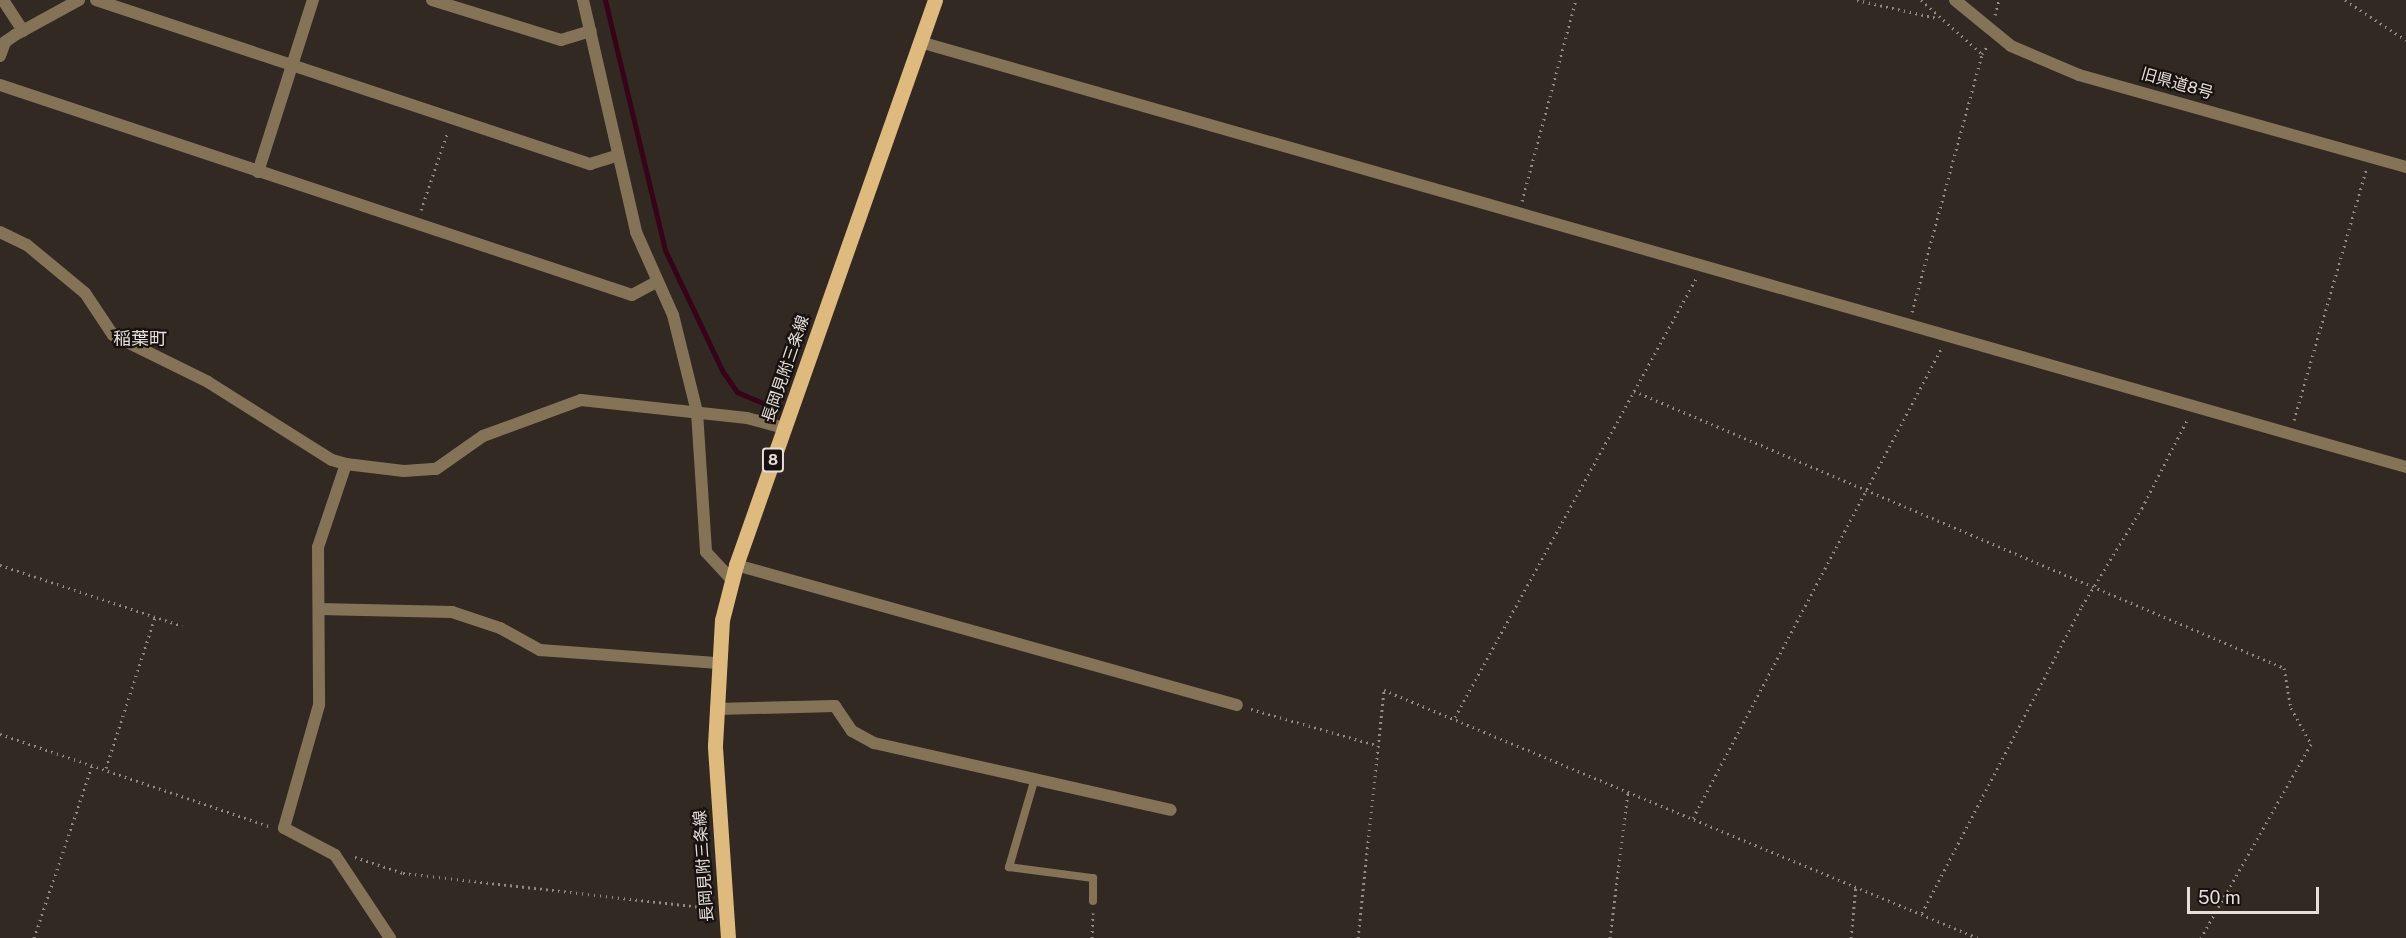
<!DOCTYPE html>
<meta charset="utf-8">
<style>
body{margin:0}
#map{position:relative;width:2406px;height:938px;overflow:hidden;background:#322923;font-family:"Public Sans","Noto Sans JP",sans-serif}
div>[style]{position:absolute}
.stream>*{height:5px;margin:-2.5px;padding:0 2.5px;transform-origin:2.5px;border-radius:2.5px;background:#360318}
.path>*{height:3px;margin-top:-1.5px;transform-origin:0;background:repeating-linear-gradient(90deg,#928a85 0 1.5px,transparent 0 6px)}
.service>*{height:8px;margin:-4px;padding:0 4px;transform-origin:4px;border-radius:4px;background:#847357}
.minor>*{height:12px;margin:-6px;padding:0 6px;transform-origin:6px;border-radius:6px;background:#847357}
.tertiary>*{height:12px;margin:-6px;padding:0 6px;transform-origin:6px;border-radius:6px;background:#847357}
.primary>*{height:15px;margin:-7.5px;padding:0 7.5px;transform-origin:7.5px;border-radius:7.5px;background:#deba7f}
span{translate:-50% -50%;white-space:nowrap;text-align:center;line-height:1.15;-webkit-text-stroke:4.5px #171210;paint-order:stroke}
.shield-label span{padding:2px 4px;background:#171210;border:2px solid;border-radius:4px;-webkit-text-stroke-width:0}
.shield-label{font-size:15px;color:#e5deda;font-weight:700}
.street-label{font-size:16px;color:#e5deda}
.neighbourhood-label{font-size:18px;color:#e5deda}
.scale{position:absolute;left:2187px;top:887px;width:132px;height:27px;box-sizing:border-box;border:3px solid #e5deda;border-top:0;padding-left:8px;font-size:18px;line-height:21px;white-space:nowrap;color:#e5deda;-webkit-text-stroke:4px #171210;paint-order:stroke}
</style>
<div id="map">
<div class="stream">
<i style="left:605px;top:0;width:257px;rotate:76.5deg"></i>
<i style="left:665px;top:250px;width:135px;rotate:64.6deg"></i>
<i style="left:723px;top:372px;width:24px;rotate:55deg"></i>
<i style="left:737px;top:392px;width:28px;rotate:23deg"></i>
</div>
<div class="path">
<i style="left:1857px;top:0;width:82px;rotate:12.7deg"></i>
<i style="left:1921px;top:0;width:81px;rotate:41.5deg"></i>
<i style="left:2345px;top:0;width:73px;rotate:33.3deg"></i>
<i style="left:1995px;top:15px;width:16px;rotate:-75deg"></i>
<i style="left:1522px;top:201px;width:208px;rotate:-75deg"></i>
<i style="left:421px;top:210px;width:83px;rotate:-71.1deg"></i>
<i style="left:1912px;top:312px;width:267px;rotate:-74.8deg"></i>
<i style="left:1982px;top:54px;width:11px;rotate:-56deg"></i>
<i style="left:1634px;top:391px;width:707px;rotate:23.08deg"></i>
<i style="left:2284px;top:668px;width:41px;rotate:80.1deg"></i>
<i style="left:2291px;top:708px;width:41px;rotate:60.9deg"></i>
<i style="left:2311px;top:744px;width:223px;rotate:119.6deg"></i>
<i style="left:2294px;top:420px;width:260px;rotate:-73.9deg"></i>
<i style="left:0;top:565px;width:192px;rotate:18.5deg"></i>
<i style="left:1251px;top:709px;width:130px;rotate:16.1deg"></i>
<i style="left:1455px;top:717px;width:500px;rotate:-61.2deg"></i>
<i style="left:0;top:734px;width:287px;rotate:18.9deg"></i>
<i style="left:106px;top:768px;width:159px;rotate:-72deg"></i>
<i style="left:1693px;top:818px;width:531px;rotate:-62.13deg"></i>
<i style="left:355px;top:857px;width:51px;rotate:18.4deg"></i>
<i style="left:403px;top:873px;width:309px;rotate:6.5deg"></i>
<i style="left:1922px;top:913px;width:346px;rotate:-62.5deg"></i>
<i style="left:2082px;top:606px;width:115px;rotate:-58.5deg"></i>
<i style="left:2142px;top:508px;width:101px;rotate:-62.9deg"></i>
<i style="left:34px;top:938px;width:185px;rotate:-71.4deg"></i>
<i style="left:1092px;top:938px;width:25px;rotate:-88deg"></i>
<i style="left:1358px;top:938px;width:249px;rotate:-84deg"></i>
<i style="left:1384px;top:690px;width:644px;rotate:22.66deg"></i>
<i style="left:1610px;top:938px;width:148px;rotate:-83deg"></i>
<i style="left:1851px;top:938px;width:53px;rotate:-84.6deg"></i>
</div>
<div class="service">
<i style="left:1035px;top:778px;width:93px;rotate:106.3deg"></i>
<i style="left:1009px;top:867px;width:85px;rotate:7.5deg"></i>
<i style="left:1093px;top:878px;width:23px;rotate:90deg"></i>
</div>
<div class="minor">
<i style="left:3px;top:0;width:37px;rotate:57deg"></i>
<i style="left:96px;top:0;width:521px;rotate:18.37deg"></i>
<i style="left:590px;top:164px;width:27px;rotate:-17deg"></i>
<i style="left:432px;top:0;width:135px;rotate:17.2deg"></i>
<i style="left:561px;top:40px;width:31px;rotate:-17deg"></i>
<i style="left:583px;top:0;width:238px;rotate:77.1deg"></i>
<i style="left:636px;top:232px;width:91px;rotate:66deg"></i>
<i style="left:673px;top:315px;width:100px;rotate:76.1deg"></i>
<i style="left:697px;top:412px;width:140px;rotate:86.3deg"></i>
<i style="left:706px;top:552px;width:38px;rotate:47deg"></i>
<i style="left:0;top:56px;width:15px;rotate:-70deg"></i>
<i style="left:5px;top:42px;width:12px;rotate:-35deg"></i>
<i style="left:15px;top:35px;width:73px;rotate:-28.7deg"></i>
<i style="left:0;top:85px;width:666px;rotate:18.38deg"></i>
<i style="left:632px;top:295px;width:27px;rotate:-28deg"></i>
<i style="left:258px;top:172px;width:181px;rotate:-72.3deg"></i>
<i style="left:0;top:232px;width:30px;rotate:26deg"></i>
<i style="left:27px;top:245px;width:75px;rotate:39.6deg"></i>
<i style="left:85px;top:293px;width:50px;rotate:56.3deg"></i>
<i style="left:113px;top:335px;width:106px;rotate:26.3deg"></i>
<i style="left:208px;top:382px;width:146px;rotate:32.2deg"></i>
<i style="left:332px;top:460px;width:15px;rotate:16deg"></i>
<i style="left:346px;top:464px;width:58px;rotate:6.9deg"></i>
<i style="left:404px;top:471px;width:32px;rotate:-4deg"></i>
<i style="left:436px;top:469px;width:57px;rotate:-35.1deg"></i>
<i style="left:483px;top:436px;width:104px;rotate:-20.2deg"></i>
<i style="left:581px;top:400px;width:167px;rotate:6.2deg"></i>
<i style="left:747px;top:418px;width:38px;rotate:15deg"></i>
<i style="left:346px;top:464px;width:88px;rotate:108.6deg"></i>
<i style="left:318px;top:547px;width:158px;rotate:89.6deg"></i>
<i style="left:319px;top:705px;width:128px;rotate:105.9deg"></i>
<i style="left:284px;top:828px;width:58px;rotate:27.9deg"></i>
<i style="left:335px;top:855px;width:100px;rotate:56.5deg"></i>
<i style="left:736px;top:565px;width:520px;rotate:15.61deg"></i>
<i style="left:319px;top:609px;width:133px;rotate:1.3deg"></i>
<i style="left:452px;top:612px;width:51px;rotate:18.4deg"></i>
<i style="left:500px;top:628px;width:46px;rotate:28.8deg"></i>
<i style="left:540px;top:650px;width:176px;rotate:4.2deg"></i>
<i style="left:716px;top:709px;width:119px;rotate:-1.4deg"></i>
<i style="left:835px;top:706px;width:30px;rotate:56deg"></i>
<i style="left:852px;top:731px;width:25px;rotate:29deg"></i>
<i style="left:874px;top:743px;width:304px;rotate:12.7deg"></i>
</div>
<div class="tertiary">
<i style="left:1955px;top:0;width:72px;rotate:39.4deg"></i>
<i style="left:2011px;top:46px;width:74px;rotate:23.1deg"></i>
<i style="left:2079px;top:75px;width:340px;rotate:15.7deg"></i>
<i style="left:920px;top:42px;width:1546px;rotate:15.96deg"></i>
</div>
<div class="primary">
<i style="left:728px;top:938px;width:193px;rotate:-93.9deg"></i>
<i style="left:715px;top:745px;width:125px;rotate:-86.8deg"></i>
<i style="left:722px;top:620px;width:57px;rotate:-75.7deg"></i>
<i style="left:736px;top:565px;width:599px;rotate:-70.6deg"></i>
</div>
<div class="shield-label">
<span style="left:773px;top:460px">8</span>
</div>
<div class="street-label">
<span style="left:2177px;top:84px;rotate:16deg">旧県道8号</span>
<span style="left:786px;top:369px;rotate:-71deg">長岡見附三条線</span>
<span style="left:704px;top:866px;rotate:-94deg">長岡見附三条線</span>
</div>
<div class="neighbourhood-label">
<span style="left:140px;top:339px">稲葉町</span>
</div>
<div class="scale">50 m</div>
</div>
